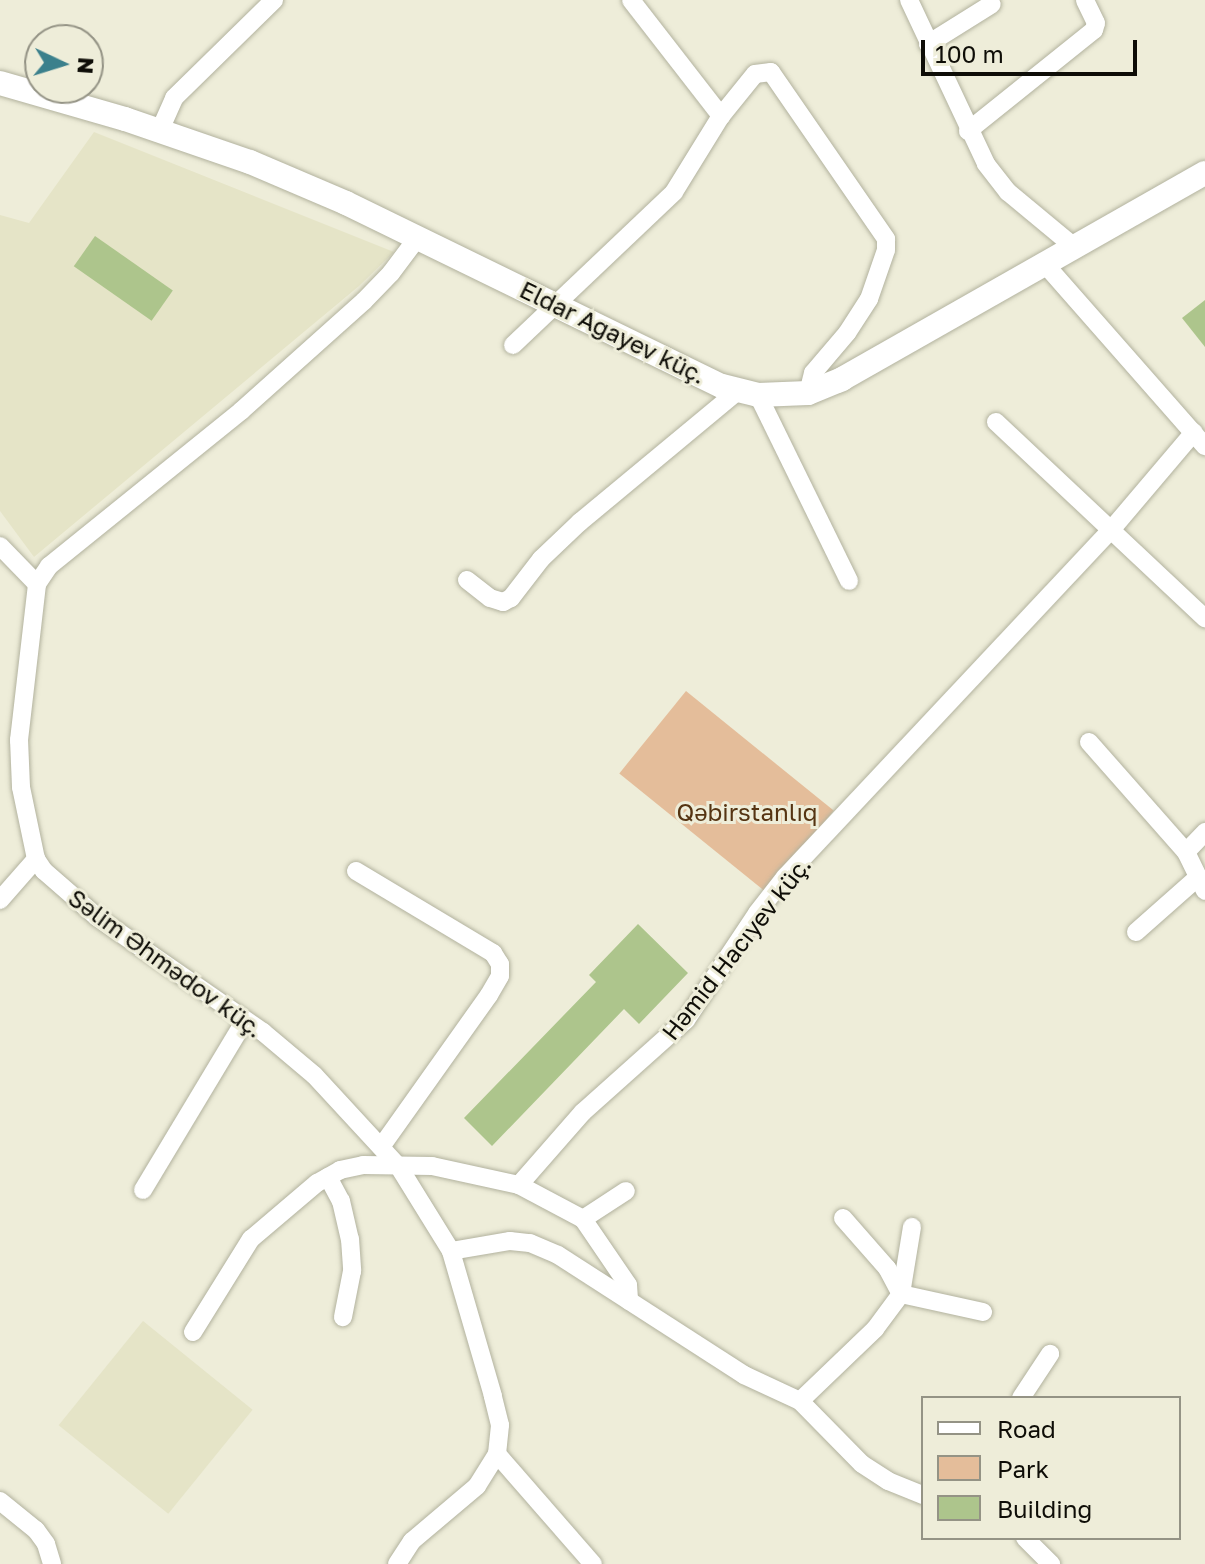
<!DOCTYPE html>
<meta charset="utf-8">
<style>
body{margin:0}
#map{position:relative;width:1205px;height:1564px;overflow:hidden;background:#eeedd9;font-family:"Golos Text",sans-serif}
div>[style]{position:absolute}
.built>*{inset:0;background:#e5e4c7;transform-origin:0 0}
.green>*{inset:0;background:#e4bd9a;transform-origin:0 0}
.building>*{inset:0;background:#adc58c;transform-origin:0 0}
.roads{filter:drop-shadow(0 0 2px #b2b29e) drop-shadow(0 0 2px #b2b29e)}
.street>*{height:18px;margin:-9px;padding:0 9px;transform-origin:9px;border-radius:9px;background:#fff}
.secondary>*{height:24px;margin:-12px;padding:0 12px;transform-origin:12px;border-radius:12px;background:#fff}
span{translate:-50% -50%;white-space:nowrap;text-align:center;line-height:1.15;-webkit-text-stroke:6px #eeedd9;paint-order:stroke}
.street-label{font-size:24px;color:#0e0d07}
.park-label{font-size:24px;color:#553412}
.legend{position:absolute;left:921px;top:1396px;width:260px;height:144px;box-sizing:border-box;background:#eeedd9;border:2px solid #949385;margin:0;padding:10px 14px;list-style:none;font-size:24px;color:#0e0d07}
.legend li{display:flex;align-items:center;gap:16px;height:40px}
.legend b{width:40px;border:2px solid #949385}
.north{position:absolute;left:24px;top:24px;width:80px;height:80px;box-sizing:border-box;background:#eeedd9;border:2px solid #949385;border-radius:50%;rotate:94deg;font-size:22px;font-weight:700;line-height:32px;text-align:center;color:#0e0d07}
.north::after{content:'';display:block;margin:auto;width:28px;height:36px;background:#3b808c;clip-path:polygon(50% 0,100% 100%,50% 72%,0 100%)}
.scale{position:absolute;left:921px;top:40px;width:216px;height:36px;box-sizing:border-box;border:4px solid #0e0d07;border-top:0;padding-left:10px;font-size:24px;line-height:28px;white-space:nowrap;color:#0e0d07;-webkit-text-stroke:6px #eeedd9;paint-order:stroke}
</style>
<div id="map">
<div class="built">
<i style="clip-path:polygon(94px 132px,394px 252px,359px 286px,34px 557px,0 511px,0 215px,29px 223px)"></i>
<i style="left:143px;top:1321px;width:141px;height:134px;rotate:39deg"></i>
</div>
<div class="green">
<i style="left:686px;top:691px;width:190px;height:106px;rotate:39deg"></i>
</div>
<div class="building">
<i style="left:95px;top:236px;width:95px;height:37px;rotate:35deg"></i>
<i style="clip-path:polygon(1205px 300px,1205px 347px,1182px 318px)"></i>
<i style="clip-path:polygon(638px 924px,688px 973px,639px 1024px,624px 1009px,492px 1146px,464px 1118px,596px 982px,589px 975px)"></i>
</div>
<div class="roads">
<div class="street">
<i style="left:631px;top:0;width:147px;rotate:52.2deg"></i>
<i style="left:909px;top:0;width:181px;rotate:64.8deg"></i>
<i style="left:986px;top:164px;width:36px;rotate:52deg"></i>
<i style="left:1008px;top:192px;width:85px;rotate:39.7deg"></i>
<i style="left:928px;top:44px;width:75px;rotate:-32deg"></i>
<i style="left:160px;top:130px;width:35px;rotate:-66deg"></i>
<i style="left:174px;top:98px;width:140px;rotate:-44.4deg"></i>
<i style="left:968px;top:131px;width:161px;rotate:-38.7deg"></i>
<i style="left:1094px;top:30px;width:7px;rotate:-74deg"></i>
<i style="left:1096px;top:23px;width:25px;rotate:-116deg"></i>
<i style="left:1044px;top:263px;width:244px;rotate:48.7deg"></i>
<i style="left:513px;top:345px;width:222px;rotate:-43.5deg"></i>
<i style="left:674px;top:192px;width:89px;rotate:-58.3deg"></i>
<i style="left:721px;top:116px;width:54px;rotate:-51deg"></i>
<i style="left:755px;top:74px;width:16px;rotate:-7deg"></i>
<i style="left:771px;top:72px;width:203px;rotate:55.4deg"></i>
<i style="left:886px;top:239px;width:11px;rotate:90deg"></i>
<i style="left:886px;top:250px;width:52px;rotate:109.1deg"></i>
<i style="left:869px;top:299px;width:40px;rotate:122.9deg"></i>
<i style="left:847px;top:333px;width:52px;rotate:130.4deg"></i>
<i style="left:813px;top:373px;width:21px;rotate:104deg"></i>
<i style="left:758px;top:395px;width:207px;rotate:63.9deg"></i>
<i style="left:996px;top:422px;width:287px;rotate:43.2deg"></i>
<i style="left:0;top:546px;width:53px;rotate:45.8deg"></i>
<i style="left:467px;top:580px;width:29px;rotate:38deg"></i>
<i style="left:490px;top:598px;width:14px;rotate:17deg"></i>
<i style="left:503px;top:602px;width:9px;rotate:-27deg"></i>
<i style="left:511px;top:598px;width:49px;rotate:-52.4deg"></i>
<i style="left:541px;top:559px;width:54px;rotate:-43.5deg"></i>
<i style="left:580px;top:522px;width:205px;rotate:-39.7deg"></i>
<i style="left:1089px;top:742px;width:147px;rotate:48.6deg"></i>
<i style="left:1186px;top:852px;width:43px;rotate:64deg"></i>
<i style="left:1186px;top:852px;width:28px;rotate:-46deg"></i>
<i style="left:356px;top:871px;width:160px;rotate:30.9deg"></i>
<i style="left:493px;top:953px;width:13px;rotate:58deg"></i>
<i style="left:500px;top:964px;width:12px;rotate:90deg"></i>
<i style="left:500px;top:976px;width:22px;rotate:120deg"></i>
<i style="left:489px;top:995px;width:186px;rotate:125.4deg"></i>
<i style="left:0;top:900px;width:55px;rotate:-48.7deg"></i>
<i style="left:1136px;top:932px;width:80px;rotate:-41.5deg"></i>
<i style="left:328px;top:1177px;width:27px;rotate:62deg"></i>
<i style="left:341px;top:1201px;width:39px;rotate:77deg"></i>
<i style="left:350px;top:1239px;width:32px;rotate:86deg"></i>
<i style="left:352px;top:1271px;width:47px;rotate:101.1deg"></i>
<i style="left:519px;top:1185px;width:97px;rotate:-48.8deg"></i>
<i style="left:583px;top:1112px;width:138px;rotate:-41.8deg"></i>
<i style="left:686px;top:1020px;width:128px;rotate:-56.4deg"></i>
<i style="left:757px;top:913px;width:46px;rotate:-52.1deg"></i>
<i style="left:785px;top:877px;width:476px;rotate:-46.8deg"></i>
<i style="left:1111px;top:530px;width:128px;rotate:-49.7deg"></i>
<i style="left:143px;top:1190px;width:198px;rotate:-59deg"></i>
<i style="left:843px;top:1218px;width:67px;rotate:48.7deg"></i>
<i style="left:887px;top:1268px;width:30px;rotate:62deg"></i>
<i style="left:901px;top:1294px;width:84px;rotate:12.4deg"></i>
<i style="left:583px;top:1219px;width:51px;rotate:-33.1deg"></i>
<i style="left:451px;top:1251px;width:60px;rotate:-9.6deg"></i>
<i style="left:510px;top:1241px;width:20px;rotate:6deg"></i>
<i style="left:530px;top:1243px;width:30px;rotate:23deg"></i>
<i style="left:558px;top:1255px;width:221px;rotate:32.8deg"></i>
<i style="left:744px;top:1375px;width:62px;rotate:24.9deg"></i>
<i style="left:800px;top:1401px;width:88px;rotate:45.5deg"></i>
<i style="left:862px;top:1464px;width:31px;rotate:33deg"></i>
<i style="left:888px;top:1481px;width:38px;rotate:22deg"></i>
<i style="left:193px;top:1332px;width:110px;rotate:-58.1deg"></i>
<i style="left:251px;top:1239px;width:87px;rotate:-40.3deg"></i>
<i style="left:317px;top:1183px;width:26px;rotate:-29deg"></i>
<i style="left:340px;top:1170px;width:24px;rotate:-12deg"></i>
<i style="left:363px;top:1165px;width:69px;rotate:0.8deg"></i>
<i style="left:432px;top:1166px;width:89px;rotate:12.3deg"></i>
<i style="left:519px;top:1185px;width:72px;rotate:28deg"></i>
<i style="left:583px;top:1219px;width:80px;rotate:55.7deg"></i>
<i style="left:628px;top:1285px;width:16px;rotate:86deg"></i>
<i style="left:1021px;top:1398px;width:53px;rotate:-56.6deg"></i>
<i style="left:800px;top:1401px;width:104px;rotate:-43.8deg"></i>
<i style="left:875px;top:1329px;width:44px;rotate:-53.4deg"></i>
<i style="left:901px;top:1294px;width:68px;rotate:-80.7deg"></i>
<i style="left:497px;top:1454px;width:146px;rotate:48.9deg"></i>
<i style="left:0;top:1501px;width:46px;rotate:38.9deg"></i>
<i style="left:36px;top:1530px;width:17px;rotate:54deg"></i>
<i style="left:46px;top:1544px;width:21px;rotate:73deg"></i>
<i style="left:1025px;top:1538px;width:37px;rotate:45deg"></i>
<i style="left:397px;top:1564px;width:27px;rotate:-57deg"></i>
<i style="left:412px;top:1541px;width:85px;rotate:-40.2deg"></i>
<i style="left:477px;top:1486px;width:38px;rotate:-58deg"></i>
<i style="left:497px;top:1454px;width:29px;rotate:-84deg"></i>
<i style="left:500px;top:1425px;width:30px;rotate:-104deg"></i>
<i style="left:493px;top:1396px;width:151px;rotate:-106.2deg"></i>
<i style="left:451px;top:1251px;width:99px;rotate:-121.8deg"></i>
<i style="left:399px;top:1167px;width:125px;rotate:-132.7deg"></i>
<i style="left:314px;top:1075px;width:67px;rotate:-139.9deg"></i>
<i style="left:263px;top:1032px;width:202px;rotate:-145.3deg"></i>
<i style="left:97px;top:917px;width:70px;rotate:-139deg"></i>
<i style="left:44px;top:871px;width:14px;rotate:-124deg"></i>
<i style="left:36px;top:859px;width:74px;rotate:-101.8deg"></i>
<i style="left:21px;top:787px;width:47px;rotate:-92.4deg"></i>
<i style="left:19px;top:740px;width:157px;rotate:-83.4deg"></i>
<i style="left:37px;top:584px;width:22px;rotate:-56deg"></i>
<i style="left:49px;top:566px;width:247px;rotate:-38.9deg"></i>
<i style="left:241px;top:411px;width:165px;rotate:-41.8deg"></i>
<i style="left:364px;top:301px;width:39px;rotate:-46deg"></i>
<i style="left:391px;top:273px;width:45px;rotate:-53.1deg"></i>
</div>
<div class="secondary">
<i style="left:0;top:83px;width:130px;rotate:16.1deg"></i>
<i style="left:125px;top:119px;width:132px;rotate:19deg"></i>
<i style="left:250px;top:162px;width:104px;rotate:23.1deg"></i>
<i style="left:346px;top:203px;width:418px;rotate:26deg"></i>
<i style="left:722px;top:386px;width:37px;rotate:14deg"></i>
<i style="left:758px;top:395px;width:50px;rotate:-2.3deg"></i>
<i style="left:808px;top:393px;width:37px;rotate:-22deg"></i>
<i style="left:842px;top:379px;width:417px;rotate:-29.6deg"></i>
</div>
</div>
<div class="street-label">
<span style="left:613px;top:332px;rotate:26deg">Eldar Ağayev küç.</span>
<span style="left:736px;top:948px;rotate:-52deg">Həmid Hacıyev küç.</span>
<span style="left:166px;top:963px;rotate:36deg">Səlim Əhmədov küç.</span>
</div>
<div class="park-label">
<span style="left:747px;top:812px">Qəbirstanlıq</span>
</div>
<ul class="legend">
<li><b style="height:10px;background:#fff"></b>Road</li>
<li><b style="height:22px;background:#e4bd9a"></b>Park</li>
<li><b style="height:22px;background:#adc58c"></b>Building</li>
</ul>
<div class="north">N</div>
<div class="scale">100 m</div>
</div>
